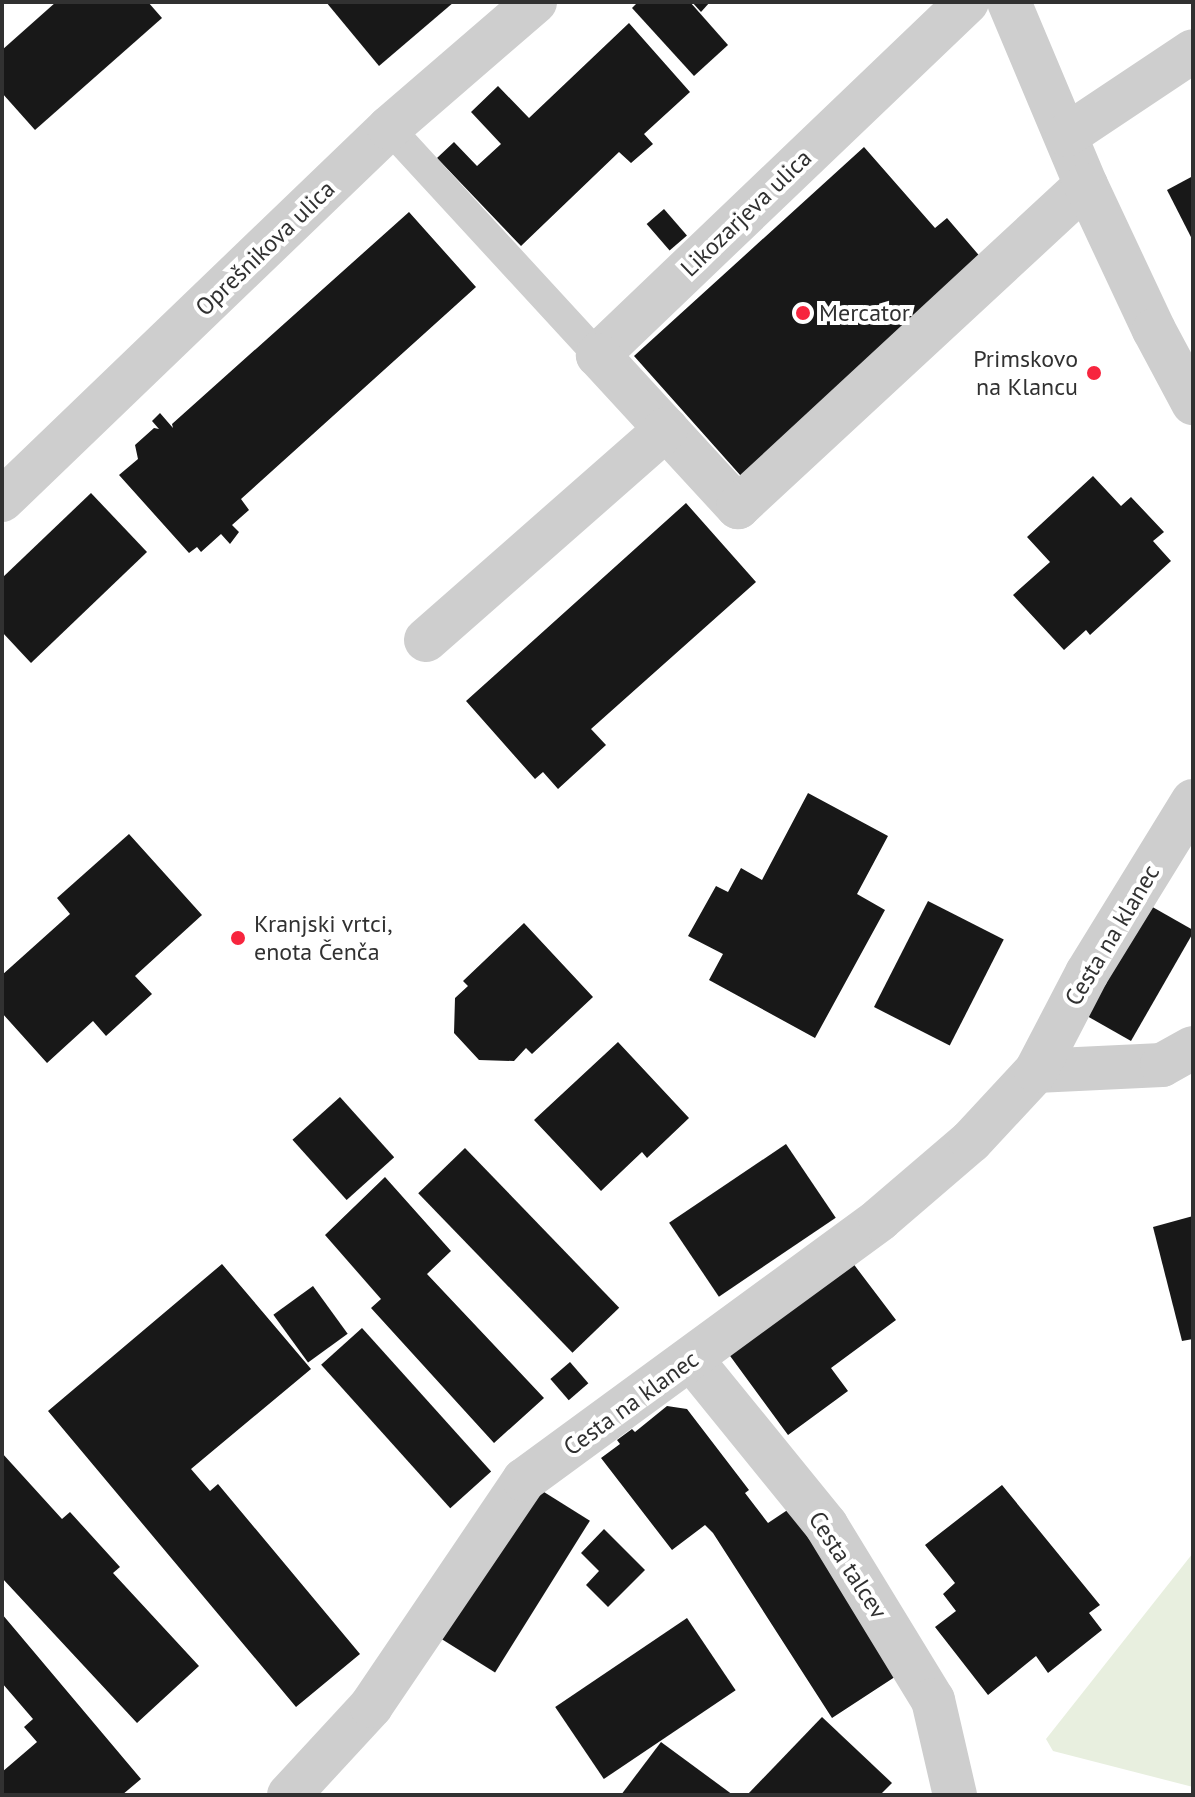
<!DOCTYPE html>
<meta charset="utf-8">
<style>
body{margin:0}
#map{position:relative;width:1195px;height:1797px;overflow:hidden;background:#fff;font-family:"PT Sans",sans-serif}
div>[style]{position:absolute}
.green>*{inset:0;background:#e8efdf}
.building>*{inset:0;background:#181818;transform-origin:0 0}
.service>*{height:30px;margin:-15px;padding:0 15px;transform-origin:15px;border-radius:15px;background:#cecece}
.minor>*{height:44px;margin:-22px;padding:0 22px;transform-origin:22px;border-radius:22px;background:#cecece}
.dots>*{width:22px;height:22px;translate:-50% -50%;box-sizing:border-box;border:4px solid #fff;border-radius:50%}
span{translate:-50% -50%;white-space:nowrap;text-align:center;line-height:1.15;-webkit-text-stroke:8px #fff;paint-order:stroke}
.street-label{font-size:24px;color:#313131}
.poi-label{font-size:24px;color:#313131}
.left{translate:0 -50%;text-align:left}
.right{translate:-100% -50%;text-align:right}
.frame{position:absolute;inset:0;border:4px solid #313131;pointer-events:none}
</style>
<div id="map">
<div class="green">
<i style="clip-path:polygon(1193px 1553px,1193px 1787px,1053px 1751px,1046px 1739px)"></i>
</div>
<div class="building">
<i style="clip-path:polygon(56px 2px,148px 2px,162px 18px,35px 130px,2px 93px,2px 50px)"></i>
<i style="clip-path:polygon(326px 2px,454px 2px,379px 66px)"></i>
<i style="clip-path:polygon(638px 2px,690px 2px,728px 45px,694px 76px,632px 8px)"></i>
<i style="clip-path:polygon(692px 2px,710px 2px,701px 12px)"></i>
<i style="clip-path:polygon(629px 23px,690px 92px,644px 134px,653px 144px,631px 163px,619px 152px,521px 246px,437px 158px,454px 142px,477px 166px,501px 144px,471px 112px,498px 86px,529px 118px)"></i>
<i style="clip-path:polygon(864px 147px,935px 228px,947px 218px,989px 267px,741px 476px,634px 356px)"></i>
<i style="clip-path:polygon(1193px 176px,1193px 241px,1167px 190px)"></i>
<i style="left:664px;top:209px;width:35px;height:23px;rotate:49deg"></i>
<i style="clip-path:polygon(409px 212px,476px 287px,241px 499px,249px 510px,232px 525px,239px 532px,230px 544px,221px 534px,201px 552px,197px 547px,189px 553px,119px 475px,138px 459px,135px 445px,154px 428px,159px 429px,152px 421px,160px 413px,173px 428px,172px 424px)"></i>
<i style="clip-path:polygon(1093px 476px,1121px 506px,1131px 497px,1164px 532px,1153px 541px,1171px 561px,1090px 635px,1086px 630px,1064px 650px,1013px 595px,1050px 562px,1027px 537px)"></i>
<i style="clip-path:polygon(91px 493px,147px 552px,31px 663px,2px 632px,2px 578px)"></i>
<i style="clip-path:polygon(686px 503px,756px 582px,591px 729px,606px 745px,558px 789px,543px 772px,535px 779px,466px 701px)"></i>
<i style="clip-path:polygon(808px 793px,888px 836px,857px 894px,885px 910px,815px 1038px,709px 980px,723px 954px,688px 936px,716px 886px,728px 892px,741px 868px,762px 880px)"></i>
<i style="clip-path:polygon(129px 834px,202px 915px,135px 976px,152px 994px,106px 1036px,93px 1021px,47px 1063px,2px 1013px,2px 975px,70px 914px,57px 898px)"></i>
<i style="left:928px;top:901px;width:85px;height:119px;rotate:27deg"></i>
<i style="clip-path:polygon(1149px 905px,1193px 930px,1193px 933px,1131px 1041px,1087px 1016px)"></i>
<i style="clip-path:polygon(524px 923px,593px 997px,532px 1054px,526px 1048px,514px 1061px,479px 1060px,454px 1033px,455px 998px,468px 986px,463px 981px)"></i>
<i style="clip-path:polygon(618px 1042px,689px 1118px,647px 1158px,642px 1152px,601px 1191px,534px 1120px)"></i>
<i style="left:340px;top:1097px;width:81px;height:64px;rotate:48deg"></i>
<i style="left:786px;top:1144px;width:89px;height:141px;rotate:56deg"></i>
<i style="left:465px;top:1148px;width:222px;height:65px;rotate:46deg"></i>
<i style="clip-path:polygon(385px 1177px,451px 1251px,427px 1274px,544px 1398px,494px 1443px,371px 1308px,381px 1299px,325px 1235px)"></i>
<i style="clip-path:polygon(1193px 1216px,1193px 1339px,1182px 1341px,1153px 1227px)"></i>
<i style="clip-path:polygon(849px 1258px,896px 1320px,831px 1368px,848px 1391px,788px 1435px,725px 1349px)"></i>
<i style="clip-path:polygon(222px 1264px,311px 1369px,191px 1469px,210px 1491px,218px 1484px,360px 1654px,296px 1707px,48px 1411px)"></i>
<i style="left:313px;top:1286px;width:59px;height:49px;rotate:54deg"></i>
<i style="left:362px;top:1328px;width:193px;height:55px;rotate:48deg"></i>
<i style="left:570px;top:1362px;width:28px;height:26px;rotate:49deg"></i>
<i style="clip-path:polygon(667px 1406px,687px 1409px,749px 1490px,745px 1493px,768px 1523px,798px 1503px,907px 1669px,832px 1718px,713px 1533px,705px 1525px,672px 1550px,601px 1458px,620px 1444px,617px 1440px,632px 1429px,635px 1432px)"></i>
<i style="clip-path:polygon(2px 1453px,62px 1519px,70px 1512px,120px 1567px,113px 1573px,199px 1666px,137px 1723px,2px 1578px)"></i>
<i style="left:528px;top:1482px;width:73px;height:179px;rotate:32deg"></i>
<i style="clip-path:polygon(1002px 1485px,1100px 1605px,1089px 1613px,1102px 1630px,1048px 1673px,1036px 1656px,988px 1695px,935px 1627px,956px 1611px,943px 1594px,955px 1583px,925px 1545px)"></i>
<i style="clip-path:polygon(604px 1529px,645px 1570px,608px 1607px,586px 1585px,599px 1571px,581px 1553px)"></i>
<i style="clip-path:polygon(2px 1614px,141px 1779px,122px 1795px,2px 1795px,2px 1772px,37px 1742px,24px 1727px,33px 1719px,2px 1683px)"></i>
<i style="left:687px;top:1618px;width:87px;height:159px;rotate:56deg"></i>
<i style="clip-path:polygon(822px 1717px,892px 1783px,880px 1795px,747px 1795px)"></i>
<i style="clip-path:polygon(661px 1742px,733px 1795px,621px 1795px)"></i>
</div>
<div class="service">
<i style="left:389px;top:128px;width:309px;rotate:47.4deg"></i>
</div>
<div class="minor">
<i style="left:967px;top:2px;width:511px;rotate:136.27deg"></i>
<i style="left:598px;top:355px;width:207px;rotate:47.4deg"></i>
<i style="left:738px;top:507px;width:474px;rotate:-42.8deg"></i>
<i style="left:1009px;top:2px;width:199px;rotate:67.2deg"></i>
<i style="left:1086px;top:185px;width:160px;rotate:64.9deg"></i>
<i style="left:1154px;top:330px;width:83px;rotate:61.9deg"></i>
<i style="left:1067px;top:135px;width:151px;rotate:-33.7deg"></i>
<i style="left:2px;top:500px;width:537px;rotate:-43.87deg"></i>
<i style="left:389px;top:128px;width:193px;rotate:-40.8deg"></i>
<i style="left:426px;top:640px;width:320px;rotate:-41.3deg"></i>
<i style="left:1036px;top:1071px;width:126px;rotate:-2.7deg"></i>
<i style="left:1162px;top:1065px;width:35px;rotate:-29deg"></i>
<i style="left:692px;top:1360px;width:213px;rotate:50.9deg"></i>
<i style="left:826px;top:1525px;width:205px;rotate:58.6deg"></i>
<i style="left:933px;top:1700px;width:98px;rotate:77deg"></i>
<i style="left:289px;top:1795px;width:121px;rotate:-47.3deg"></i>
<i style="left:371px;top:1706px;width:273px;rotate:-55.9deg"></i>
<i style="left:524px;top:1480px;width:441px;rotate:-36.2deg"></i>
<i style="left:880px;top:1219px;width:120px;rotate:-40.6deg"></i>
<i style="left:971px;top:1141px;width:96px;rotate:-47.1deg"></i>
<i style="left:1036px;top:1071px;width:110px;rotate:-62.5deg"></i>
<i style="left:1087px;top:973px;width:202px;rotate:-58.4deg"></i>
</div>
<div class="dots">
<i style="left:803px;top:313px;background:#f7253e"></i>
<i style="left:1094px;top:373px;background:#f7253e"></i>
<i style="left:238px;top:938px;background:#f7253e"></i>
</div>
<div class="street-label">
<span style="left:746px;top:213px;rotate:-44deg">Likozarjeva ulica</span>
<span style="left:265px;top:248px;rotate:-44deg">Oprešnikova ulica</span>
<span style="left:1112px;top:935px;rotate:-59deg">Cesta na klanec</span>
<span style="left:631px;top:1403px;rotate:-36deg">Cesta na klanec</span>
<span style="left:848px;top:1565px;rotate:57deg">Cesta talcev</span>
</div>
<div class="poi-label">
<span class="left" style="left:819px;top:313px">Mercator</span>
<span class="right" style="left:1078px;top:373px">Primskovo<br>na Klancu</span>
<span class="left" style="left:254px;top:938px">Kranjski vrtci,<br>enota Čenča</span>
</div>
<div class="frame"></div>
</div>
